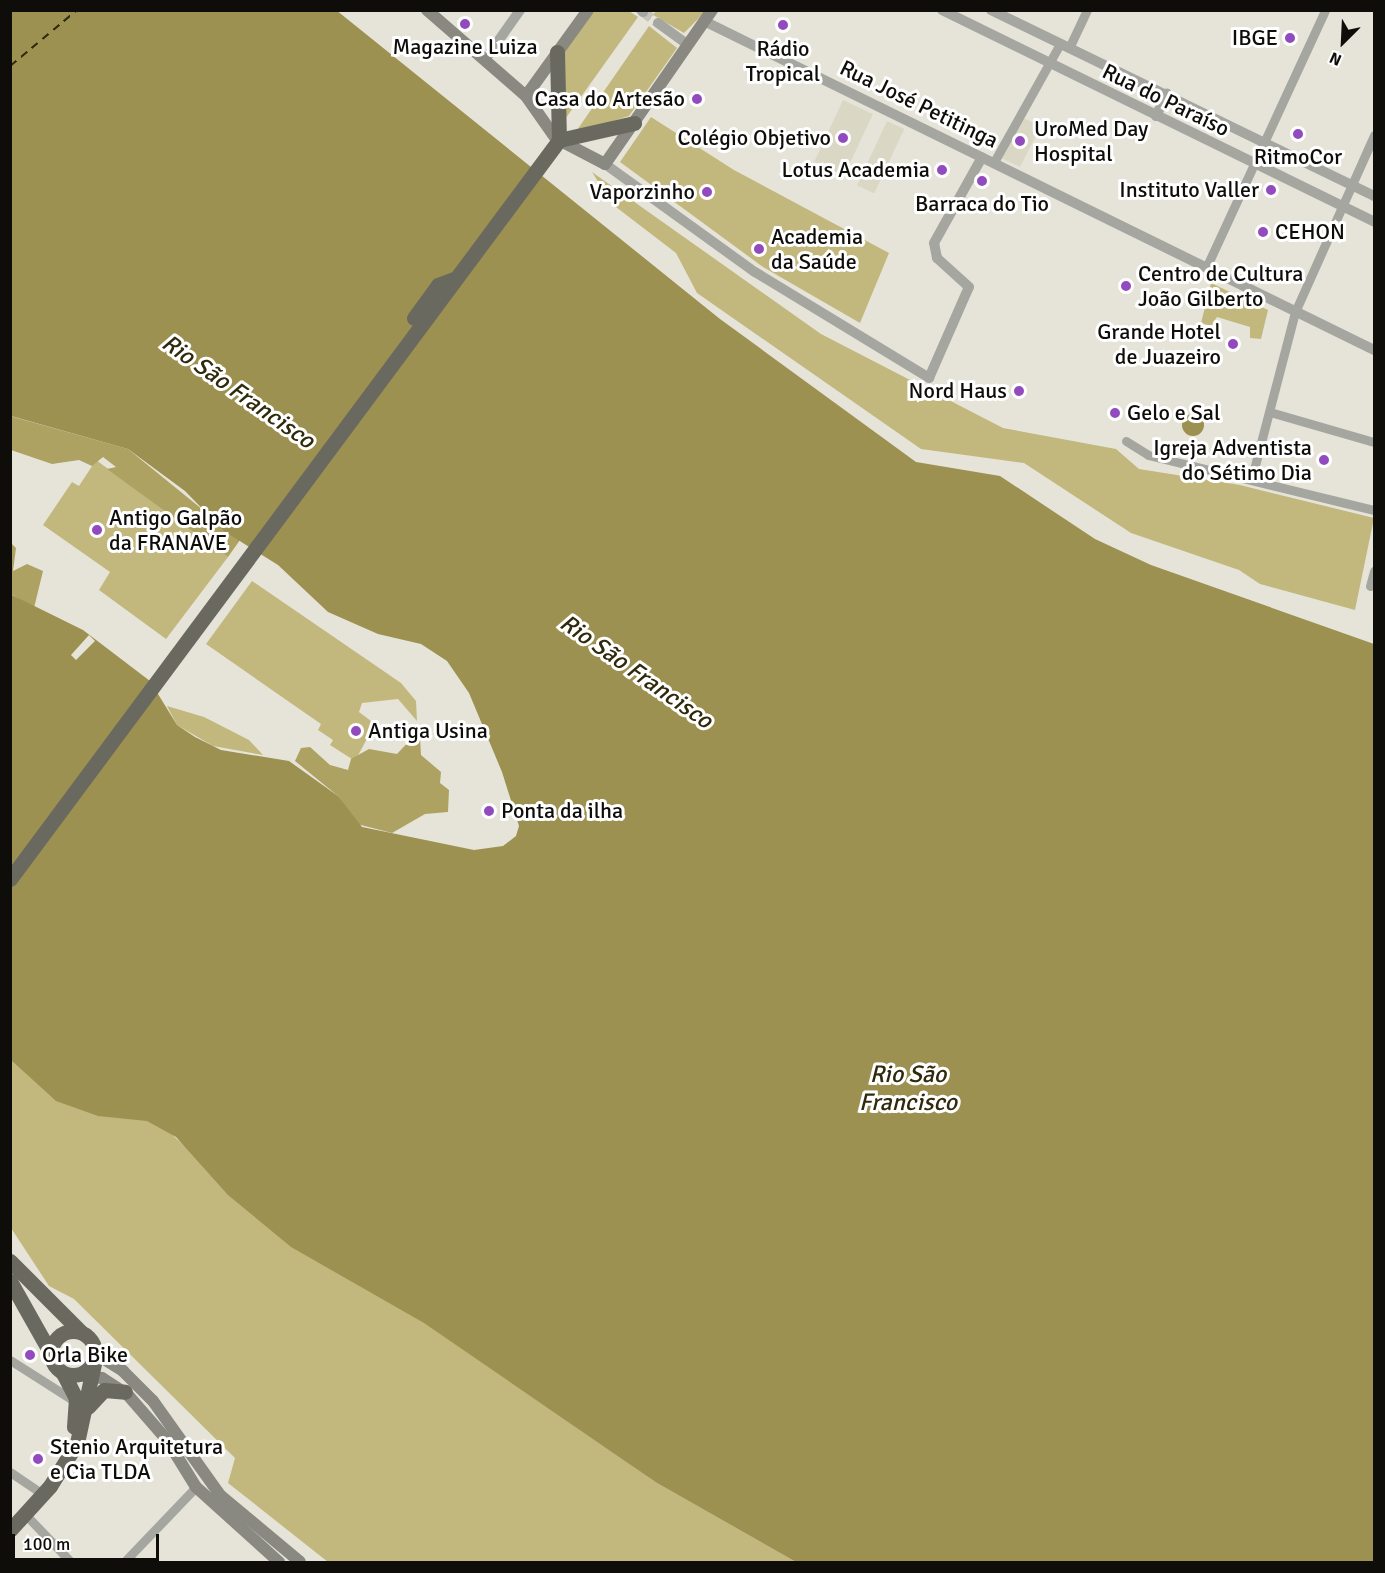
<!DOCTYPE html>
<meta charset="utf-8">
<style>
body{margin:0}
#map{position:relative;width:1385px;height:1573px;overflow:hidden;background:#e6e4d9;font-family:Signika,sans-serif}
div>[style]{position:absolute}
.built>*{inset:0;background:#dad8c5;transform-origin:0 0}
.green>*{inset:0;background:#c2b87d}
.forest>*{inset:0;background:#ada261}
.water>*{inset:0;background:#9c9150}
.round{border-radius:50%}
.pier>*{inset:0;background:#e6e4d9}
.ferry>*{height:1.5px;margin-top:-0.75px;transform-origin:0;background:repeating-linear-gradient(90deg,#2f2a0c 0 8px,transparent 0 14px)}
.tertiary-tunnel>*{height:10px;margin-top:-5px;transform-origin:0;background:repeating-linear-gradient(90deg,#c6c4ba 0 10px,transparent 0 15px)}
.minor>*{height:9px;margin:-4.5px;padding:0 4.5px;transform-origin:4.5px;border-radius:4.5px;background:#a6a6a1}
.tertiary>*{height:10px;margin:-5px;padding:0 5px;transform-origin:5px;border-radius:5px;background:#a6a6a1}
.secondary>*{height:12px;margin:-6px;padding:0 6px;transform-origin:6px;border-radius:6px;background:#898881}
.trunk>*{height:15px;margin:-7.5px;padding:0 7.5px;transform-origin:7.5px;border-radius:7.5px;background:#6a6960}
.trunk>.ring{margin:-7.5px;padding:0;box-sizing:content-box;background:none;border:15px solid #6a6960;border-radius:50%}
.dots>*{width:16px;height:16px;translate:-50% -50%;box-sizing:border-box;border:3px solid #fff;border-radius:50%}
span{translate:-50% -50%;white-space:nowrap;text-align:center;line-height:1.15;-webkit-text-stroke:6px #fff;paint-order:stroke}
.poi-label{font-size:22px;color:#0e0d09}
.right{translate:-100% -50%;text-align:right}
.left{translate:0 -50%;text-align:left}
.street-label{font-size:22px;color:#0e0d09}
.water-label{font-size:24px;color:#2f2a0c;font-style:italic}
.frame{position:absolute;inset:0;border:12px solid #0e0d09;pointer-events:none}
.north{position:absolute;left:1313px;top:12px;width:60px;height:60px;-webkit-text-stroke:4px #fff;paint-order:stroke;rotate:204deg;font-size:16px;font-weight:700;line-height:24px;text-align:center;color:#0e0d09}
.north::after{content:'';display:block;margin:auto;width:21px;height:27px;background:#0e0d09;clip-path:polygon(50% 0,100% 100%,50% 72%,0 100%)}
.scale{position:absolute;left:12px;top:1534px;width:147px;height:27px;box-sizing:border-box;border:3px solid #0e0d09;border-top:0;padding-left:8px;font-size:18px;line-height:21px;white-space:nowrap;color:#0e0d09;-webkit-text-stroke:4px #fff;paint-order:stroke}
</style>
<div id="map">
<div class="built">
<i style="left:843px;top:100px;width:33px;height:68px;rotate:25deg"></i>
<i style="clip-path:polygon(1021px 117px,1041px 126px,1020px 167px,997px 156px)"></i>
<i style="left:887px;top:121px;width:19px;height:71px;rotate:25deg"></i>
</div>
<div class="green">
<i style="clip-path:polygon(593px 11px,629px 11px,638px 17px,563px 122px,560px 56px)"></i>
<i style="clip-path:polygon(656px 11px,706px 11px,684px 33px,653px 15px)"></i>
<i style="clip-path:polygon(649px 26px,677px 48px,629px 116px,575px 133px)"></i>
<i style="clip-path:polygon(651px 117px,734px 170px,889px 253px,860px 323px,763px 267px,620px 162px)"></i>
<i style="clip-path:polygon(592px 172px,821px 334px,1003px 428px,1116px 449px,1139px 469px,1240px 485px,1374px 518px,1355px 610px,1260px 584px,1239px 570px,1131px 533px,1024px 463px,921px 449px,697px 293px,676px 253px,612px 204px)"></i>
<i style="clip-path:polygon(1211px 283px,1268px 310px,1261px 339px,1250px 338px,1250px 327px,1217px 317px,1211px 326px,1201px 323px)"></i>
<i style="clip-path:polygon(96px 460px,228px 557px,166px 639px,99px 590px,110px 572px,43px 525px,72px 482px,79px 486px)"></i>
<i style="clip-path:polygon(252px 581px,401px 683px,416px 701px,417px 721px,398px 699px,362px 703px,359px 712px,375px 724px,355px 761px,330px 745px,333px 740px,318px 730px,321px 724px,206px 644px)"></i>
<i style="clip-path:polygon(167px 706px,204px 717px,249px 740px,263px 755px,213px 746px,177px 725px)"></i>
<i style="clip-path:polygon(10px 986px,202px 1162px,657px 1483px,796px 1562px,328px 1562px,228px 1483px,235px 1458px,74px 1299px,49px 1286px,11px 1228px)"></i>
</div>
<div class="forest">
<i style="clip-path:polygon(10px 416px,128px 449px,240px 540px,228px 557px,107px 469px,116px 467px,103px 457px,92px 466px,79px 460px,52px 464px,11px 450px)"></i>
<i style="clip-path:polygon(11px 543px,16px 548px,13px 571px,27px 564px,43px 571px,34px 608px,11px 594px)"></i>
<i style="clip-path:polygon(414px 736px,420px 737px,421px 755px,441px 772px,440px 783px,449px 790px,448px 812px,425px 814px,392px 833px,357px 824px,338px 796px,295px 761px,301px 748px,310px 747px,330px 765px,348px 770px,351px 759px,369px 749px,397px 754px)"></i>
</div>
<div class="water">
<i style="clip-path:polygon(336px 10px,720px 319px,916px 462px,1000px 476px,1095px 539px,1151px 565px,1374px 644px,1374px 1562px,796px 1562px,657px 1483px,424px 1323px,291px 1247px,228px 1195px,176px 1137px,147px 1121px,98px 1116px,56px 1101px,11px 1060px,10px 594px,83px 630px,150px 681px,177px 725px,195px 737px,221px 750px,289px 761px,338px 796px,362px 827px,474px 850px,503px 846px,516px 836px,519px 826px,502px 772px,469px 693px,447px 661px,421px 644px,378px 634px,328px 612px,278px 565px,224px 531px,185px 491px,128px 449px,11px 416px,11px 11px)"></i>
<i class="round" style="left:1182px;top:414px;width:22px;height:22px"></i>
</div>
<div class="pier">
<i style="clip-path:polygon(89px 635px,95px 641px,76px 660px,71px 655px)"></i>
</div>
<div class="ferry">
<i style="left:10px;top:66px;width:87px;rotate:-39.9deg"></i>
</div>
<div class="tertiary-tunnel">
<i style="left:643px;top:12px;width:19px;rotate:36deg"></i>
</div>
<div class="minor">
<i style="left:1069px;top:48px;width:42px;rotate:-64.7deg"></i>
<i style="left:994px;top:162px;width:135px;rotate:-60.8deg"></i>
<i style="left:1206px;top:268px;width:284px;rotate:-65.2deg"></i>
<i style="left:1270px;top:412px;width:108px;rotate:16.1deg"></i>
<i style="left:1126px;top:441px;width:26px;rotate:32deg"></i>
<i style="left:1148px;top:455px;width:233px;rotate:13.7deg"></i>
<i style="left:1252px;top:477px;width:171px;rotate:-75.4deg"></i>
<i style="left:1295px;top:312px;width:194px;rotate:-65.9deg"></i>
<i style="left:1370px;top:586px;width:16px;rotate:-75deg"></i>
<i style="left:10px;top:1360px;width:78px;rotate:32.5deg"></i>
<i style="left:10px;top:1472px;width:40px;rotate:34deg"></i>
<i style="left:23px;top:1512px;width:69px;rotate:46.2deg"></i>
<i style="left:124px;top:1562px;width:104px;rotate:-46.2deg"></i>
</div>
<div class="tertiary">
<i style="left:641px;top:10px;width:3px;rotate:45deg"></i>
<i style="left:942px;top:10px;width:481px;rotate:26.1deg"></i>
<i style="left:991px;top:10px;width:426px;rotate:25.9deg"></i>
<i style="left:704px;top:21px;width:746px;rotate:26.15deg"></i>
<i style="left:658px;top:23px;width:37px;rotate:36deg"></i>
<i style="left:485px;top:60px;width:61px;rotate:-55deg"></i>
<i style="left:1156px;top:116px;width:25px;rotate:-64deg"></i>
<i style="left:605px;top:164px;width:185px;rotate:35.8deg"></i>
<i style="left:755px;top:272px;width:204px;rotate:31.3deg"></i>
<i style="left:929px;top:378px;width:99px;rotate:-66.3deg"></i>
<i style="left:969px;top:287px;width:43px;rotate:-137.8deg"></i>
<i style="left:937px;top:258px;width:15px;rotate:-101deg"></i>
<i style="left:934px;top:243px;width:98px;rotate:-60.8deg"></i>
</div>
<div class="secondary">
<i style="left:427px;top:10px;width:131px;rotate:41deg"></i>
<i style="left:526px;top:96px;width:49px;rotate:55deg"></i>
<i style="left:526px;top:96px;width:106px;rotate:-54.2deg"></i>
<i style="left:557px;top:139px;width:54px;rotate:27.5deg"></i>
<i style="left:605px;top:164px;width:188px;rotate:-55.2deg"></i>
<i style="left:96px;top:1354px;width:32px;rotate:32deg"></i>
<i style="left:123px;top:1371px;width:42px;rotate:45deg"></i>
<i style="left:153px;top:1401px;width:115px;rotate:54.5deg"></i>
<i style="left:220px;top:1495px;width:104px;rotate:39.9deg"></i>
<i style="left:77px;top:1375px;width:25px;rotate:7deg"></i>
<i style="left:102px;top:1378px;width:30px;rotate:33deg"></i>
<i style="left:127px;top:1394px;width:61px;rotate:49deg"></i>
<i style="left:167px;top:1440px;width:55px;rotate:58.3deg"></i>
<i style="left:196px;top:1487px;width:112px;rotate:42.1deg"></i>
</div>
<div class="trunk">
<i style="left:559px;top:140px;width:77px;rotate:-12.8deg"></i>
<i style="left:414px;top:318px;width:41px;rotate:-54deg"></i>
<i style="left:438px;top:285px;width:19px;rotate:-21deg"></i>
<i style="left:10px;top:879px;width:921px;rotate:-53.39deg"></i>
<i style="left:559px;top:140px;width:88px;rotate:-91.3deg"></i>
<i style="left:10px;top:1261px;width:100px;rotate:45deg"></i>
<i style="left:10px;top:1281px;width:81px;rotate:60.6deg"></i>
<i class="ring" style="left:51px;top:1331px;width:29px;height:29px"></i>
<i style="left:63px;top:1373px;width:28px;rotate:63deg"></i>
<i style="left:76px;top:1398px;width:29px;rotate:94deg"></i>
<i style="left:88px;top:1407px;width:23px;rotate:-47deg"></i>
<i style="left:104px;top:1390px;width:21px;rotate:5deg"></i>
<i style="left:10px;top:1530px;width:59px;rotate:-47.7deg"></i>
<i style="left:50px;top:1486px;width:51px;rotate:-57.9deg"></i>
<i style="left:77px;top:1443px;width:86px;rotate:-77.9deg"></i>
</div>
<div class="dots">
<i style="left:465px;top:24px;background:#924bbe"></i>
<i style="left:783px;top:25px;background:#924bbe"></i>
<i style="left:1290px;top:38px;background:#924bbe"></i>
<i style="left:697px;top:99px;background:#924bbe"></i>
<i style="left:1298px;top:134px;background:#924bbe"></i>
<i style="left:843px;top:138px;background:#924bbe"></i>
<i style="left:1020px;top:141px;background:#924bbe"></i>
<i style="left:942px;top:170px;background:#924bbe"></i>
<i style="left:982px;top:181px;background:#924bbe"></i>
<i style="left:1271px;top:190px;background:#924bbe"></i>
<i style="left:707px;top:192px;background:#924bbe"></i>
<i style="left:1263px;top:232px;background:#924bbe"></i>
<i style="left:759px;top:249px;background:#924bbe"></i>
<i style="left:1126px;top:286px;background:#924bbe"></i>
<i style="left:1233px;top:344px;background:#924bbe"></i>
<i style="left:1019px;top:391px;background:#924bbe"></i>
<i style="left:1115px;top:413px;background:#924bbe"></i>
<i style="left:1324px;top:460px;background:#924bbe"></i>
<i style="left:97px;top:530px;background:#924bbe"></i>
<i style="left:356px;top:731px;background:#924bbe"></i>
<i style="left:489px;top:811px;background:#924bbe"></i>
<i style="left:30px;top:1355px;background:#924bbe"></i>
<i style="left:38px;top:1459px;background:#924bbe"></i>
</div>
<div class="poi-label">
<span class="right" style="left:1278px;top:38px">IBGE</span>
<span style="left:465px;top:47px">Magazine Luiza</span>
<span style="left:783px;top:61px">Rádio<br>Tropical</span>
<span class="right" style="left:685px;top:99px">Casa do Artesão</span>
<span class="left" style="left:1034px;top:141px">UroMed Day<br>Hospital</span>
<span class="right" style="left:831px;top:138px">Colégio Objetivo</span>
<span style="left:1298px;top:157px">RitmoCor</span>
<span class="right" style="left:930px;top:170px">Lotus Academia</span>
<span class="right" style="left:1259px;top:190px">Instituto Valler</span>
<span class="right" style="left:695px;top:192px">Vaporzinho</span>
<span style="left:982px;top:204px">Barraca do Tio</span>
<span class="left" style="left:1275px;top:232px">CEHON</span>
<span class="left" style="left:771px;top:249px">Academia<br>da Saúde</span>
<span class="left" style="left:1138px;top:286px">Centro de Cultura<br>João Gilberto</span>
<span class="right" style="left:1221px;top:344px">Grande Hotel<br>de Juazeiro</span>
<span class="right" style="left:1007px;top:391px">Nord Haus</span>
<span class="left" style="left:1127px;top:413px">Gelo e Sal</span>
<span class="right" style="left:1312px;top:460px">Igreja Adventista<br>do Sétimo Dia</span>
<span class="left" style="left:109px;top:530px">Antigo Galpão<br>da FRANAVE</span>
<span class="left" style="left:368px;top:731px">Antiga Usina</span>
<span class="left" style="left:501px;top:811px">Ponta da ilha</span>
<span class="left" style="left:42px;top:1355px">Orla Bike</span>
<span class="left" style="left:50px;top:1459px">Stenio Arquitetura<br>e Cia TLDA</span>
</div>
<div class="street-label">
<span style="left:1166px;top:100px;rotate:26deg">Rua do Paraíso</span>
<span style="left:919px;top:104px;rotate:26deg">Rua José Petitinga</span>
</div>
<div class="water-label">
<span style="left:238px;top:392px;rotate:35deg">Rio São Francisco</span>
<span style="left:636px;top:672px;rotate:35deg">Rio São Francisco</span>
<span style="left:908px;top:1089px">Rio São<br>Francisco</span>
</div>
<div class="frame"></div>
<div class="north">N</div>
<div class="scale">100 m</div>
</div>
